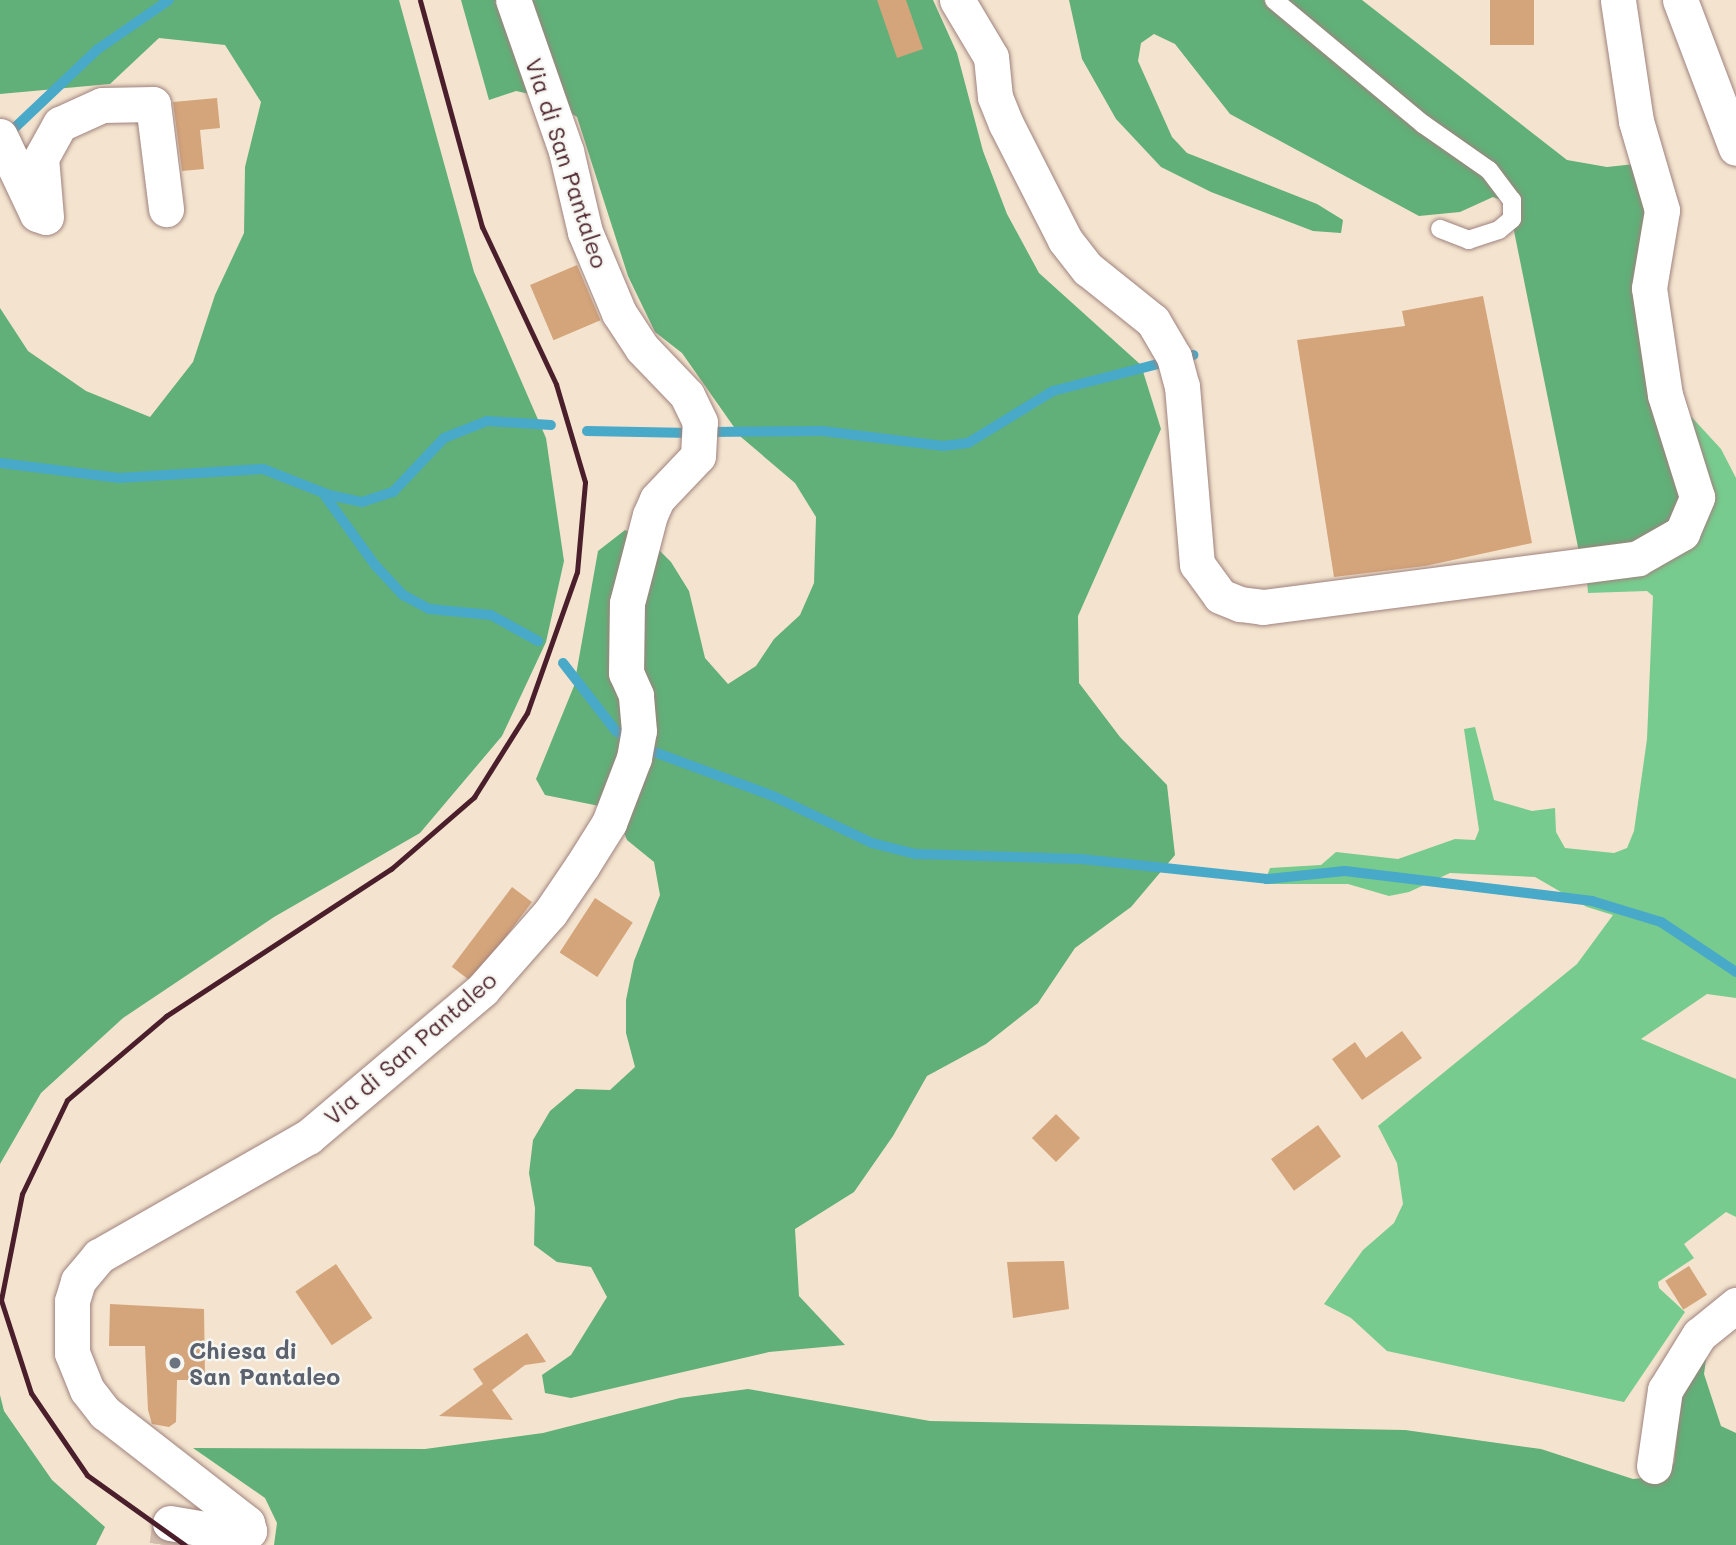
<!DOCTYPE html>
<style>
body{margin:0}
#map{position:relative;width:1736px;height:1545px;overflow:hidden;background:#f4e4cf;font-family:Mali,sans-serif}
div>[style]{position:absolute}
.green>*{inset:0;background:#77cb8e}
.forest>*{inset:0;background:#61af79}
.stream>*{height:10px;margin:-5px;padding:0 5px;transform-origin:5px;border-radius:5px;background:#48a9c8}
.building>*{inset:0;background:#d4a47b;transform-origin:0 0}
.street-tunnel>*{height:35px;margin-top:-17.5px;transform-origin:0;background:repeating-linear-gradient(90deg,#d2bdae 0 35px,transparent 0 53px)}
.roads{filter:drop-shadow(0 0 2px #9f827d) drop-shadow(0 0 2px #9f827d)}
.lane>*{height:18px;margin:-9px;padding:0 9px;transform-origin:9px;border-radius:9px;background:#fff}
.street>*{height:35px;margin:-17.5px;padding:0 17.5px;transform-origin:17.5px;border-radius:17.5px;background:#fff}
.rail>*{height:5px;margin:-2.5px;padding:0 2.5px;transform-origin:2.5px;border-radius:2.5px;background:#4a1f2b}
.dots>*{width:19px;height:19px;translate:-50% -50%;box-sizing:border-box;border:4px solid #f6f6f2;border-radius:50%}
span{translate:-50% -50%;white-space:nowrap;text-align:center;line-height:1.15;-webkit-text-stroke:5px #f6f6f2;paint-order:stroke}
.street-label{font-size:23px;color:#4a1f2b}
.worship-label{font-size:23px;color:#5b616d;font-weight:700}
.left{translate:0 -50%;text-align:left}
</style>
<div id="map">
<div class="green">
<i style="clip-path:polygon(1675px 399px,1721px 449px,1736px 478px,1736px 998px,1707px 994px,1641px 1039px,1736px 1079px,1736px 1217px,1726px 1212px,1684px 1244px,1694px 1258px,1658px 1282px,1659px 1288px,1685px 1312px,1624px 1402px,1387px 1351px,1351px 1318px,1324px 1304px,1363px 1250px,1394px 1223px,1403px 1204px,1397px 1163px,1378px 1126px,1577px 964px,1613px 915px,1587px 907px,1535px 877px,1450px 873px,1409px 892px,1389px 896px,1348px 884px,1264px 884px,1270px 868px,1321px 865px,1336px 852px,1398px 859px,1455px 839px,1475px 840px,1479px 830px,1464px 729px,1475px 727px,1494px 800px,1532px 811px,1555px 808px,1556px 832px,1565px 848px,1614px 853px,1627px 848px,1634px 831px,1647px 739px,1653px 596px,1647px 591px,1588px 593px,1587px 581px,1658px 568px,1690px 544px)"></i>
</div>
<div class="forest">
<i style="clip-path:polygon(0 0,399px 0,474px 272px,546px 438px,564px 561px,546px 642px,502px 736px,420px 833px,274px 917px,123px 1018px,41px 1093px,0 1164px,0 308px,28px 351px,86px 391px,150px 417px,193px 362px,215px 295px,244px 233px,245px 167px,261px 102px,225px 45px,159px 38px,110px 84px,0 94px)"></i>
<i style="clip-path:polygon(461px 0,933px 0,957px 53px,983px 151px,1007px 214px,1039px 273px,1141px 365px,1161px 429px,1078px 616px,1079px 683px,1120px 737px,1167px 785px,1175px 855px,1131px 907px,1075px 948px,1038px 1003px,986px 1044px,927px 1076px,893px 1136px,854px 1192px,795px 1229px,799px 1296px,845px 1345px,769px 1352px,571px 1398px,545px 1393px,542px 1375px,571px 1355px,607px 1297px,591px 1267px,557px 1262px,534px 1245px,535px 1208px,529px 1173px,533px 1140px,550px 1111px,576px 1089px,610px 1090px,635px 1067px,626px 1033px,626px 1000px,634px 961px,660px 895px,654px 862px,627px 840px,614px 809px,545px 795px,536px 779px,574px 686px,598px 551px,625px 530px,651px 542px,671px 562px,689px 591px,705px 658px,728px 684px,756px 666px,774px 639px,800px 615px,814px 583px,816px 517px,795px 483px,741px 437px,682px 353px,655px 332px,628px 276px,577px 117px,548px 98px,516px 91px,489px 100px)"></i>
<i style="clip-path:polygon(1069px 0,1362px 0,1567px 160px,1607px 167px,1635px 164px,1648px 201px,1686px 493px,1658px 544px,1580px 557px,1514px 231px,1501px 200px,1493px 197px,1460px 212px,1419px 216px,1230px 114px,1175px 44px,1154px 34px,1141px 43px,1138px 61px,1172px 137px,1187px 153px,1317px 204px,1343px 220px,1341px 233px,1313px 231px,1211px 192px,1161px 167px,1116px 119px,1082px 59px)"></i>
<i style="clip-path:polygon(1708px 1344px,1704px 1374px,1721px 1426px,1736px 1433px,1736px 1545px,274px 1545px,277px 1523px,265px 1498px,193px 1448px,425px 1449px,543px 1433px,680px 1398px,748px 1389px,930px 1421px,1405px 1430px,1541px 1449px,1633px 1479px,1652px 1477px,1674px 1463px,1681px 1394px)"></i>
<i style="clip-path:polygon(0 1395px,4px 1411px,52px 1480px,105px 1527px,96px 1545px,0 1545px)"></i>
</div>
<div class="stream">
<i style="left:6px;top:136px;width:127px;rotate:-43.4deg"></i>
<i style="left:98px;top:49px;width:86px;rotate:-34.6deg"></i>
<i style="left:587px;top:431px;width:105px;rotate:1.1deg"></i>
<i style="left:707px;top:432px;width:115px;rotate:-0.5deg"></i>
<i style="left:822px;top:431px;width:122px;rotate:7.1deg"></i>
<i style="left:943px;top:446px;width:25px;rotate:-7deg"></i>
<i style="left:968px;top:443px;width:100px;rotate:-31.5deg"></i>
<i style="left:1053px;top:391px;width:145px;rotate:-14.4deg"></i>
<i style="left:0;top:463px;width:120px;rotate:7.2deg"></i>
<i style="left:119px;top:478px;width:144px;rotate:-3.6deg"></i>
<i style="left:263px;top:469px;width:71px;rotate:21.5deg"></i>
<i style="left:329px;top:495px;width:34px;rotate:12deg"></i>
<i style="left:362px;top:502px;width:33px;rotate:-18deg"></i>
<i style="left:393px;top:492px;width:74px;rotate:-46.6deg"></i>
<i style="left:444px;top:438px;width:46px;rotate:-21.6deg"></i>
<i style="left:487px;top:421px;width:64px;rotate:3.6deg"></i>
<i style="left:323px;top:493px;width:89px;rotate:54.2deg"></i>
<i style="left:375px;top:565px;width:41px;rotate:47deg"></i>
<i style="left:403px;top:595px;width:30px;rotate:28deg"></i>
<i style="left:429px;top:609px;width:62px;rotate:5.5deg"></i>
<i style="left:491px;top:615px;width:54px;rotate:29deg"></i>
<i style="left:563px;top:663px;width:86px;rotate:52.1deg"></i>
<i style="left:616px;top:731px;width:35px;rotate:31deg"></i>
<i style="left:646px;top:749px;width:135px;rotate:20.3deg"></i>
<i style="left:773px;top:796px;width:110px;rotate:25.4deg"></i>
<i style="left:872px;top:843px;width:44px;rotate:14.3deg"></i>
<i style="left:915px;top:854px;width:166px;rotate:1.7deg"></i>
<i style="left:1081px;top:859px;width:187px;rotate:6.1deg"></i>
<i style="left:1267px;top:879px;width:78px;rotate:-5.9deg"></i>
<i style="left:1345px;top:871px;width:249px;rotate:6.9deg"></i>
<i style="left:1592px;top:901px;width:72px;rotate:16.9deg"></i>
<i style="left:1661px;top:922px;width:90px;rotate:33.7deg"></i>
</div>
<div class="building">
<i style="clip-path:polygon(877px 0,906px 0,923px 49px,897px 58px)"></i>
<i style="left:1490px;top:0;width:44px;height:45px"></i>
<i style="clip-path:polygon(217px 98px,220px 128px,200px 130px,204px 169px,182px 171px,173px 102px)"></i>
<i style="left:577px;top:265px;width:60px;height:51px;rotate:67deg"></i>
<i style="clip-path:polygon(1483px 296px,1532px 543px,1425px 566px,1334px 577px,1297px 340px,1405px 326px,1402px 311px)"></i>
<i style="left:512px;top:887px;width:25px;height:100px;rotate:37deg"></i>
<i style="left:595px;top:898px;width:45px;height:65px;rotate:33deg"></i>
<i style="clip-path:polygon(1402px 1031px,1422px 1058px,1362px 1100px,1332px 1059px,1355px 1042px,1366px 1058px)"></i>
<i style="left:1056px;top:1114px;width:34px;height:34px;rotate:45deg"></i>
<i style="left:1318px;top:1125px;width:39px;height:58px;rotate:54deg"></i>
<i style="clip-path:polygon(1064px 1261px,1069px 1309px,1013px 1318px,1007px 1262px)"></i>
<i style="left:336px;top:1264px;width:65px;height:49px;rotate:56deg"></i>
<i style="left:1689px;top:1266px;width:34px;height:28px;rotate:58deg"></i>
<i style="clip-path:polygon(110px 1304px,204px 1309px,205px 1380px,177px 1380px,176px 1422px,169px 1427px,152px 1424px,148px 1410px,145px 1346px,109px 1346px)"></i>
<i style="clip-path:polygon(527px 1333px,546px 1362px,525px 1365px,492px 1390px,513px 1420px,439px 1416px,483px 1384px,473px 1369px)"></i>
</div>
<div class="street-tunnel">
<i style="left:167px;top:1545px;width:22px;rotate:-82deg"></i>
</div>
<div class="roads">
<div class="lane">
<i style="left:1274px;top:0;width:194px;rotate:39.8deg"></i>
<i style="left:1423px;top:124px;width:80px;rotate:34.9deg"></i>
<i style="left:1489px;top:170px;width:38px;rotate:53deg"></i>
<i style="left:1512px;top:200px;width:19px;rotate:90deg"></i>
<i style="left:1512px;top:219px;width:17px;rotate:140deg"></i>
<i style="left:1499px;top:230px;width:32px;rotate:162deg"></i>
<i style="left:1469px;top:240px;width:31px;rotate:-159deg"></i>
</div>
<div class="street">
<i style="left:957px;top:0;width:66px;rotate:59.2deg"></i>
<i style="left:991px;top:57px;width:40px;rotate:84.3deg"></i>
<i style="left:995px;top:97px;width:29px;rotate:68deg"></i>
<i style="left:1006px;top:124px;width:130px;rotate:63deg"></i>
<i style="left:1065px;top:240px;width:37px;rotate:52deg"></i>
<i style="left:1088px;top:269px;width:83px;rotate:38.7deg"></i>
<i style="left:1153px;top:321px;width:42px;rotate:59.7deg"></i>
<i style="left:1174px;top:357px;width:30px;rotate:75deg"></i>
<i style="left:1182px;top:386px;width:179px;rotate:85.2deg"></i>
<i style="left:1197px;top:564px;width:39px;rotate:54deg"></i>
<i style="left:1220px;top:596px;width:22px;rotate:22deg"></i>
<i style="left:1240px;top:604px;width:23px;rotate:7deg"></i>
<i style="left:1263px;top:607px;width:378px;rotate:-7.4deg"></i>
<i style="left:1638px;top:558px;width:51px;rotate:-29.6deg"></i>
<i style="left:1682px;top:533px;width:39px;rotate:-67deg"></i>
<i style="left:1697px;top:497px;width:107px;rotate:-107.4deg"></i>
<i style="left:1665px;top:395px;width:108px;rotate:-98.5deg"></i>
<i style="left:1649px;top:288px;width:79px;rotate:-80.5deg"></i>
<i style="left:1662px;top:210px;width:93px;rotate:-106.3deg"></i>
<i style="left:1636px;top:121px;width:122px;rotate:-98.5deg"></i>
<i style="left:1680px;top:0;width:158px;rotate:69.3deg"></i>
<i style="left:0;top:136px;width:86px;rotate:64.6deg"></i>
<i style="left:37px;top:214px;width:9px;rotate:18deg"></i>
<i style="left:46px;top:217px;width:59px;rotate:-94.8deg"></i>
<i style="left:41px;top:158px;width:39px;rotate:-61deg"></i>
<i style="left:60px;top:124px;width:46px;rotate:-24.3deg"></i>
<i style="left:102px;top:105px;width:51px;rotate:-1.1deg"></i>
<i style="left:153px;top:104px;width:106px;rotate:82.9deg"></i>
<i style="left:1654px;top:1466px;width:77px;rotate:-81.8deg"></i>
<i style="left:1665px;top:1390px;width:65px;rotate:-58.3deg"></i>
<i style="left:1699px;top:1335px;width:48px;rotate:-39deg"></i>
<i style="left:170px;top:1523px;width:71px;rotate:9.7deg"></i>
<i style="left:240px;top:1535px;width:10px;rotate:-24deg"></i>
<i style="left:249px;top:1531px;width:8px;rotate:-104deg"></i>
<i style="left:247px;top:1523px;width:180px;rotate:-142.2deg"></i>
<i style="left:105px;top:1413px;width:29px;rotate:-128deg"></i>
<i style="left:87px;top:1390px;width:40px;rotate:-112deg"></i>
<i style="left:72px;top:1353px;width:52px;rotate:-90deg"></i>
<i style="left:72px;top:1301px;width:21px;rotate:-73deg"></i>
<i style="left:78px;top:1281px;width:33px;rotate:-50deg"></i>
<i style="left:99px;top:1256px;width:241px;rotate:-29.7deg"></i>
<i style="left:308px;top:1137px;width:228px;rotate:-40.2deg"></i>
<i style="left:482px;top:990px;width:103px;rotate:-48.6deg"></i>
<i style="left:550px;top:913px;width:57px;rotate:-55.8deg"></i>
<i style="left:582px;top:866px;width:51px;rotate:-57.9deg"></i>
<i style="left:609px;top:823px;width:70px;rotate:-69deg"></i>
<i style="left:634px;top:758px;width:27px;rotate:-80deg"></i>
<i style="left:639px;top:731px;width:36px;rotate:-95deg"></i>
<i style="left:636px;top:695px;width:24px;rotate:-114deg"></i>
<i style="left:626px;top:673px;width:70px;rotate:-89.2deg"></i>
<i style="left:627px;top:603px;width:91px;rotate:-75.4deg"></i>
<i style="left:650px;top:515px;width:17px;rotate:-66deg"></i>
<i style="left:657px;top:499px;width:59px;rotate:-46.4deg"></i>
<i style="left:698px;top:456px;width:34px;rotate:-87deg"></i>
<i style="left:700px;top:422px;width:30px;rotate:-116deg"></i>
<i style="left:687px;top:395px;width:65px;rotate:-133.8deg"></i>
<i style="left:642px;top:348px;width:42px;rotate:-123.3deg"></i>
<i style="left:619px;top:313px;width:88px;rotate:-112.8deg"></i>
<i style="left:585px;top:232px;width:83px;rotate:-103.2deg"></i>
<i style="left:566px;top:151px;width:160px;rotate:-109.3deg"></i>
</div>
</div>
<div class="rail">
<i style="left:185px;top:1545px;width:120px;rotate:-144.5deg"></i>
<i style="left:87px;top:1475px;width:99px;rotate:-124.3deg"></i>
<i style="left:31px;top:1393px;width:98px;rotate:-107.9deg"></i>
<i style="left:1px;top:1300px;width:108px;rotate:-78.8deg"></i>
<i style="left:22px;top:1194px;width:104px;rotate:-64.4deg"></i>
<i style="left:67px;top:1100px;width:130px;rotate:-40.3deg"></i>
<i style="left:166px;top:1016px;width:269px;rotate:-33.2deg"></i>
<i style="left:391px;top:869px;width:110px;rotate:-40.9deg"></i>
<i style="left:474px;top:797px;width:99px;rotate:-57.8deg"></i>
<i style="left:527px;top:713px;width:150px;rotate:-70.5deg"></i>
<i style="left:577px;top:572px;width:90px;rotate:-84.9deg"></i>
<i style="left:585px;top:482px;width:102px;rotate:-106.5deg"></i>
<i style="left:556px;top:384px;width:174px;rotate:-115.2deg"></i>
<i style="left:482px;top:227px;width:235px;rotate:-105.3deg"></i>
</div>
<div class="dots">
<i style="left:175px;top:1363px;background:#6b7280"></i>
</div>
<div class="street-label">
<span style="left:567px;top:163px;rotate:72deg">Via di San Pantaleo</span>
<span style="left:410px;top:1048px;rotate:-41deg">Via di San Pantaleo</span>
</div>
<div class="worship-label">
<span class="left" style="left:189px;top:1363px">Chiesa di<br>San Pantaleo</span>
</div>
</div>
